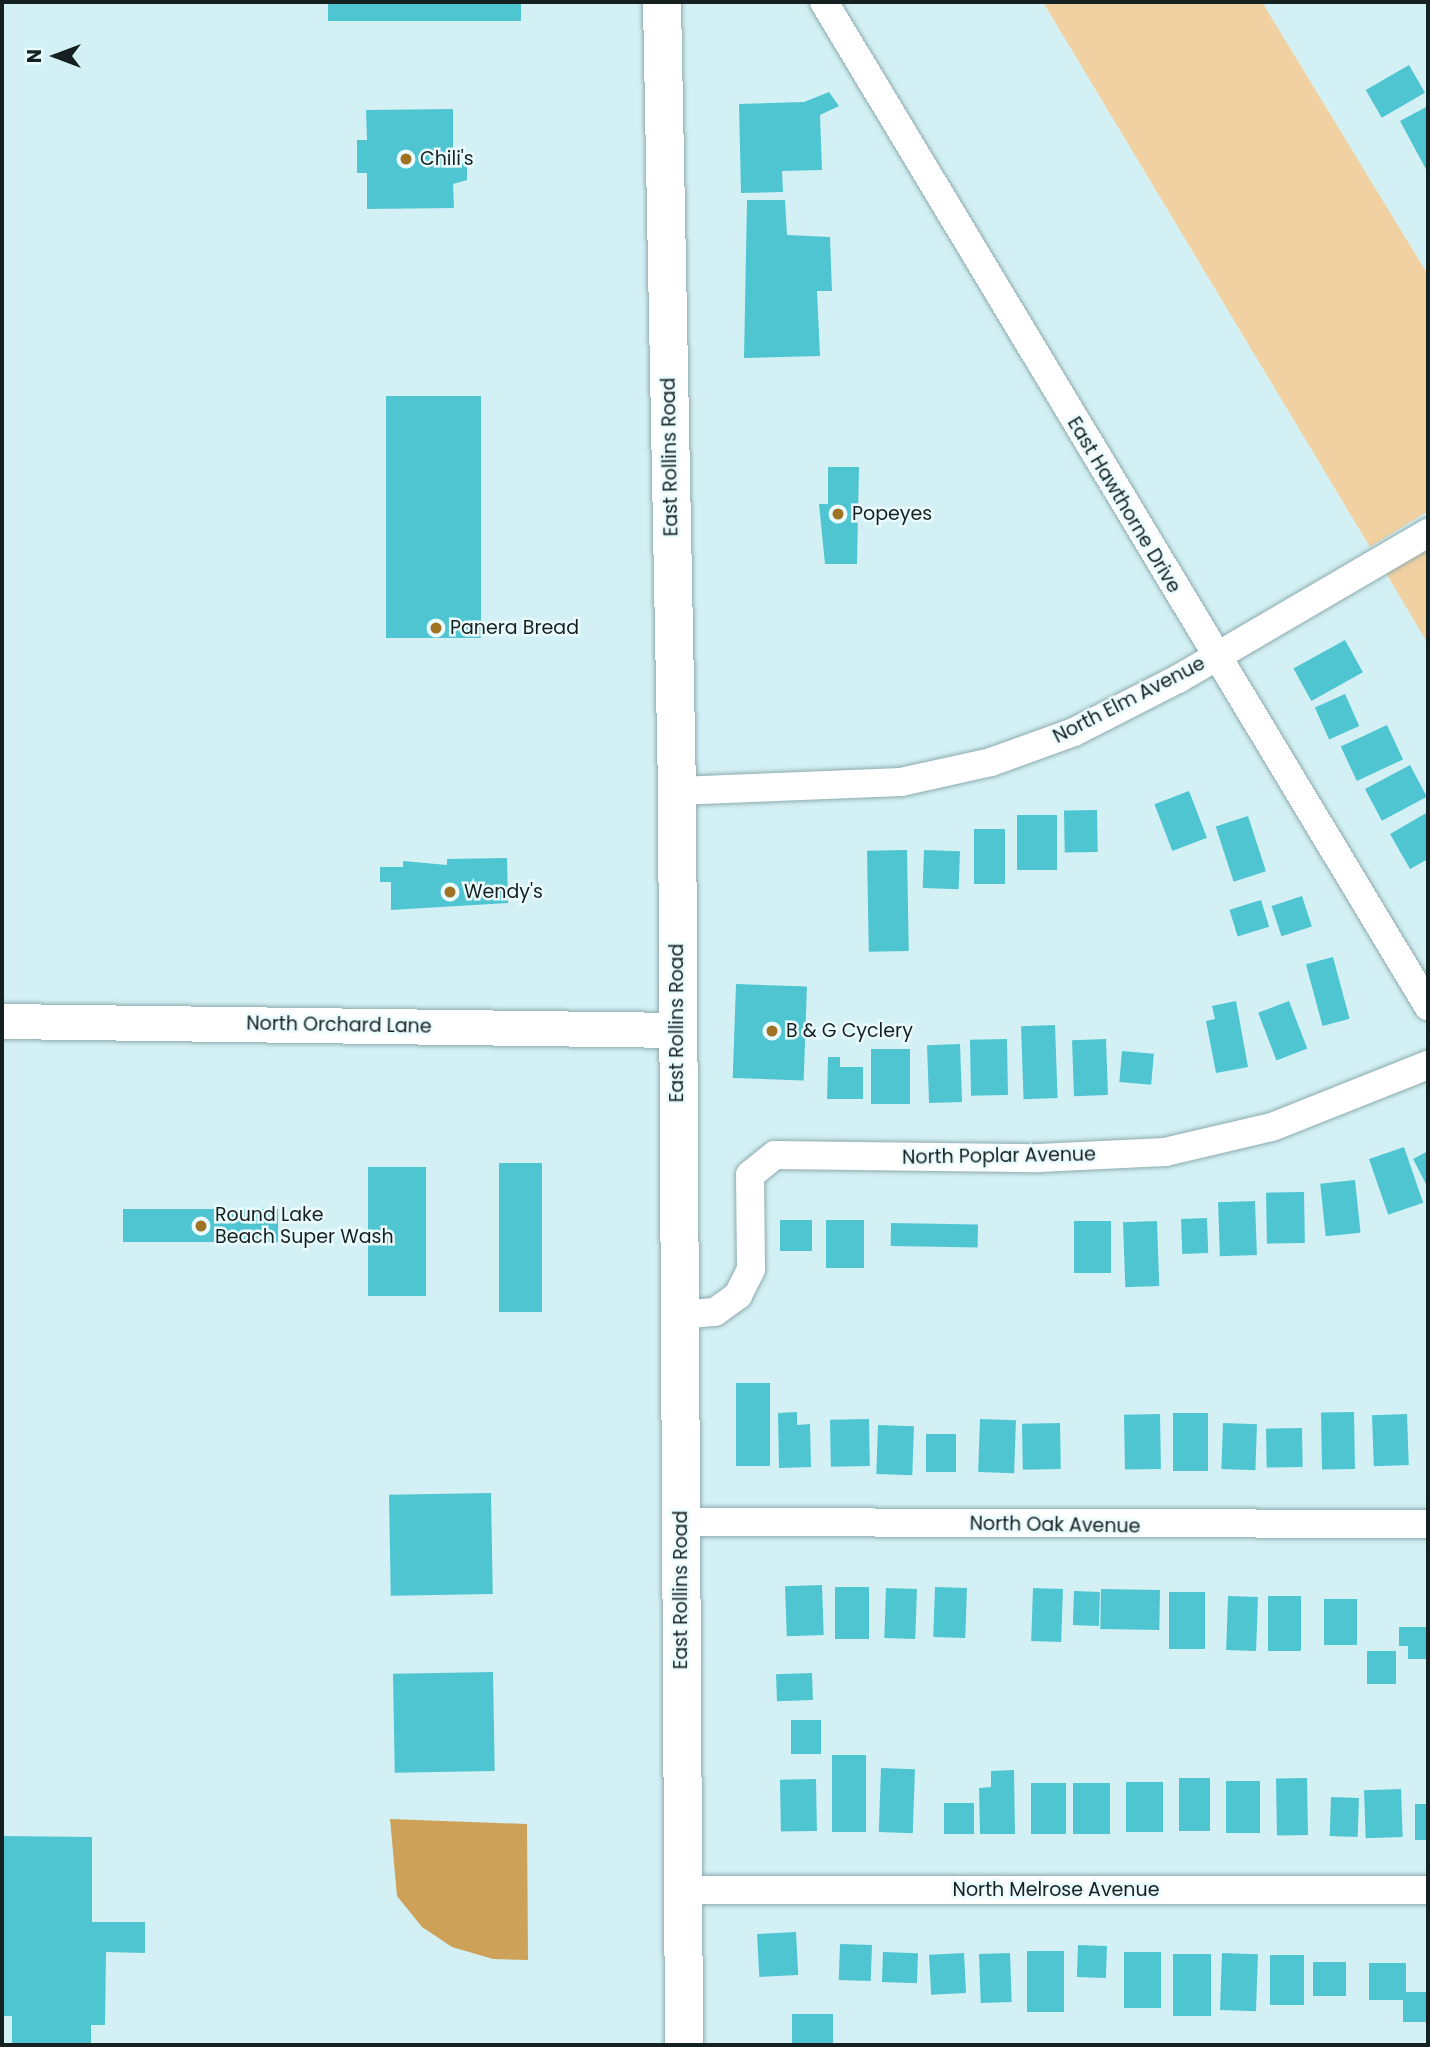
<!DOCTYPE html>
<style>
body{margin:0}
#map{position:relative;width:1430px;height:2047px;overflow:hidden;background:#d3f1f4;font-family:Poppins,sans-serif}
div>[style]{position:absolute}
.green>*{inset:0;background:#f1d1a1}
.water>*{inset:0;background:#cea158}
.building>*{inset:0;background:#50c5d2;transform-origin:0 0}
.roads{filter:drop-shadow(0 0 2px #8eaaae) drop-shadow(0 0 2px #8eaaae)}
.minor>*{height:28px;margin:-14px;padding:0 14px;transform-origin:14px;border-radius:14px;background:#fff}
.tertiary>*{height:35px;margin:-17.5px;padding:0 17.5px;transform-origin:17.5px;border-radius:17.5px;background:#fff}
.secondary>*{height:38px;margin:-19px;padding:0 19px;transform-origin:19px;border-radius:19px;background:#fff}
.dots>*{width:19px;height:19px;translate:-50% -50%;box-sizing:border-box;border:4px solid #eafbfe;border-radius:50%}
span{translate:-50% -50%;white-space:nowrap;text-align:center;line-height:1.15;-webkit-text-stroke:5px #eafbfe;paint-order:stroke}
.poi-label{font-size:19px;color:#152021}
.left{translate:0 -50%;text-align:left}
.street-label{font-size:19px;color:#152021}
.frame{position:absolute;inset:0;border:4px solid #152021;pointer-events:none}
.north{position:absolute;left:21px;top:21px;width:70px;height:70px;-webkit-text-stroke:5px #eafbfe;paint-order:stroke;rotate:270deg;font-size:19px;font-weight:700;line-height:28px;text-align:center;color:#152021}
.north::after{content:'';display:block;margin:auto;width:24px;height:32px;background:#152021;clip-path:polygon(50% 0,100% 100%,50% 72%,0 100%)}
</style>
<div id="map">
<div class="green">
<i style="clip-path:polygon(1043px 2px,1262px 2px,1428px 275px,1428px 511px,1370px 547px)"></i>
<i style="clip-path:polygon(1428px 548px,1428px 644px,1386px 573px)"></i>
</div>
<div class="water">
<i style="clip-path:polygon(390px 1819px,527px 1824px,528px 1960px,493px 1959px,452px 1947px,422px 1927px,397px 1896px)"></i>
</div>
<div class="building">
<i style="left:328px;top:2px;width:193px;height:19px"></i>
<i style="left:1409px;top:65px;width:32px;height:50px;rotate:60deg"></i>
<i style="clip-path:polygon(829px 92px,839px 106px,820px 115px,822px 170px,782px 171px,783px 192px,741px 193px,739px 104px,804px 102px)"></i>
<i style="clip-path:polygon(1428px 106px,1428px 173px,1400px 121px)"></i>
<i style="clip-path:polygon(453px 109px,453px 157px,467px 161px,467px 180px,453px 184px,454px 208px,367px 209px,367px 173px,357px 173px,357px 140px,367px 140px,366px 110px)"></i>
<i style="clip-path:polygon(747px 200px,785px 200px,787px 235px,830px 237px,832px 291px,817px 291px,820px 356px,744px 358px)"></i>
<i style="left:386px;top:396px;width:95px;height:242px"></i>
<i style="clip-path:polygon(828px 467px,859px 467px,857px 564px,825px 564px,819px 504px,828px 504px)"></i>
<i style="left:1345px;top:640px;width:37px;height:59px;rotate:61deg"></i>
<i style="left:1345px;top:694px;width:35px;height:33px;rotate:66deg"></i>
<i style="left:1387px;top:725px;width:38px;height:51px;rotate:65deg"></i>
<i style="left:1410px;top:765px;width:36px;height:51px;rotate:62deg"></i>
<i style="left:1189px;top:791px;width:50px;height:37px;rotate:69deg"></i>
<i style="left:1097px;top:810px;width:42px;height:33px;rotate:89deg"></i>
<i style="clip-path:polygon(1428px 812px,1428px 859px,1410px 869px,1390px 834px)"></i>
<i style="left:1017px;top:815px;width:40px;height:55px"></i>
<i style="left:1248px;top:816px;width:58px;height:34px;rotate:72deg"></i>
<i style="left:974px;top:829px;width:31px;height:55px"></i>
<i style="left:907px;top:850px;width:101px;height:40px;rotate:89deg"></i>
<i style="left:924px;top:850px;width:36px;height:38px;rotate:2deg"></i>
<i style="clip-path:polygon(507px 858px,508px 903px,391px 910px,391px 882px,380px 882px,380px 867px,403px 867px,403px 861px,447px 865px,447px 859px)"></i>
<i style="left:1302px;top:896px;width:32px;height:32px;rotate:72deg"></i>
<i style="left:1261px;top:900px;width:28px;height:33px;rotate:73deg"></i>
<i style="left:1333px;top:957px;width:64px;height:28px;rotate:75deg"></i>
<i style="left:736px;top:984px;width:71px;height:94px;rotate:2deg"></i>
<i style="clip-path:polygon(1236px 1001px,1248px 1067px,1216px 1073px,1206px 1021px,1215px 1019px,1212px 1006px)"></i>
<i style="left:1289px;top:1001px;width:51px;height:33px;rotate:69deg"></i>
<i style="left:1055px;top:1025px;width:73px;height:34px;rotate:88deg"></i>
<i style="left:1007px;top:1039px;width:56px;height:37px;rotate:89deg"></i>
<i style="left:1106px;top:1039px;width:56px;height:34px;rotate:88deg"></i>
<i style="left:960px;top:1044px;width:58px;height:33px;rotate:88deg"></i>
<i style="left:871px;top:1049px;width:39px;height:55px"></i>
<i style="left:1122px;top:1051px;width:32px;height:31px;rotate:5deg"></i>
<i style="clip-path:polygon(828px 1057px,840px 1057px,840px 1067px,863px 1067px,863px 1099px,827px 1099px)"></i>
<i style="left:1404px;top:1147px;width:59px;height:37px;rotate:71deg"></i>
<i style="clip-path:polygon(1428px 1151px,1428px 1188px,1413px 1159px)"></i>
<i style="left:499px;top:1163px;width:43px;height:149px"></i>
<i style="left:368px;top:1167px;width:58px;height:129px"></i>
<i style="left:1355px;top:1180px;width:53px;height:35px;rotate:84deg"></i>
<i style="left:1304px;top:1192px;width:51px;height:38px;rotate:89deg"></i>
<i style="left:1255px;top:1201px;width:54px;height:37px;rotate:88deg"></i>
<i style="left:123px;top:1209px;width:155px;height:33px"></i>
<i style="left:1207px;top:1218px;width:35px;height:26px;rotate:88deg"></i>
<i style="left:812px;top:1220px;width:31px;height:32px;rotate:90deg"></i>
<i style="left:826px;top:1220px;width:38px;height:48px"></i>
<i style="left:1074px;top:1221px;width:37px;height:52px"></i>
<i style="left:1157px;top:1221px;width:65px;height:34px;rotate:88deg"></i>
<i style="left:891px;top:1223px;width:87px;height:23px;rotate:1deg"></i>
<i style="left:736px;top:1383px;width:34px;height:83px"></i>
<i style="clip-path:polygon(797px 1412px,797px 1425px,810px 1424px,811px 1467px,779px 1468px,778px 1413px)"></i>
<i style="left:1354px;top:1412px;width:57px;height:33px;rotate:89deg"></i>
<i style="left:1173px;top:1413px;width:35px;height:58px"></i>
<i style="left:1160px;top:1414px;width:55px;height:36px;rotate:89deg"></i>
<i style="left:1407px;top:1414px;width:51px;height:35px;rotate:88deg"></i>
<i style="left:869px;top:1419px;width:47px;height:39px;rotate:89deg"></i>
<i style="left:980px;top:1419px;width:36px;height:53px;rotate:2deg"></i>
<i style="left:1060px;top:1423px;width:46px;height:38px;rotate:89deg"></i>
<i style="left:1223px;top:1423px;width:34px;height:46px;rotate:2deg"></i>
<i style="left:878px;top:1425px;width:36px;height:49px;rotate:2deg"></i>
<i style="left:1302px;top:1428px;width:39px;height:36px;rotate:89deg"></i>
<i style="left:926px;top:1434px;width:30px;height:38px"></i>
<i style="left:491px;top:1493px;width:101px;height:102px;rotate:89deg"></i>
<i style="left:822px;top:1585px;width:50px;height:37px;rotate:88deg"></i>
<i style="left:835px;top:1587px;width:34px;height:52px"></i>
<i style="left:935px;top:1587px;width:32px;height:50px;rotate:2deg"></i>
<i style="left:886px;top:1588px;width:31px;height:50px;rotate:2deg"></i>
<i style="left:1033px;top:1588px;width:30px;height:53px;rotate:2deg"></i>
<i style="left:1101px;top:1589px;width:59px;height:40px;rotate:1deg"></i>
<i style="left:1074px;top:1591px;width:26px;height:34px;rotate:2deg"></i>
<i style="left:1169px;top:1592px;width:36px;height:57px"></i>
<i style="left:1228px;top:1596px;width:30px;height:54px;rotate:2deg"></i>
<i style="left:1268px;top:1596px;width:33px;height:55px"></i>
<i style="left:1324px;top:1599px;width:33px;height:46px"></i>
<i style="clip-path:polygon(1399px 1627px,1428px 1627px,1428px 1659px,1408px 1659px,1408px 1646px,1399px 1646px)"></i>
<i style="left:1367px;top:1651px;width:29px;height:33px"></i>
<i style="left:493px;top:1672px;width:99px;height:100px;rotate:89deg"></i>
<i style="left:812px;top:1673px;width:27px;height:36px;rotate:88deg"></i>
<i style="left:791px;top:1720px;width:30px;height:34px"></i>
<i style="left:832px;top:1755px;width:34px;height:77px"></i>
<i style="left:881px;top:1768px;width:34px;height:64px;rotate:2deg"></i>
<i style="clip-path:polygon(1014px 1770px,1015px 1834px,980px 1834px,979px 1788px,991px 1787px,991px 1771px)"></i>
<i style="left:1210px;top:1778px;width:53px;height:31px;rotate:90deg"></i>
<i style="left:1307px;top:1778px;width:57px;height:31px;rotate:89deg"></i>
<i style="left:816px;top:1779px;width:52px;height:36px;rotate:89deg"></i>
<i style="left:1226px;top:1781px;width:34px;height:52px"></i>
<i style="left:1126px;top:1782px;width:37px;height:50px"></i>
<i style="left:1031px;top:1783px;width:35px;height:51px"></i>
<i style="left:1073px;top:1783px;width:37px;height:51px"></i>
<i style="left:1401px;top:1789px;width:48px;height:37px;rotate:88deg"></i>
<i style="left:1331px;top:1797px;width:28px;height:39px;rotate:2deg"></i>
<i style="left:944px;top:1803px;width:30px;height:31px"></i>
<i style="left:1415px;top:1804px;width:13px;height:36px"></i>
<i style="clip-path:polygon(2px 1836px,92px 1837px,92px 1922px,145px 1922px,145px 1953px,106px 1952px,105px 2025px,91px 2025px,91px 2045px,12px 2045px,12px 2016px,2px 2016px)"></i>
<i style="left:796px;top:1932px;width:43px;height:39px;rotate:87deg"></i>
<i style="left:840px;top:1944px;width:32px;height:36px;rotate:2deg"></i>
<i style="left:1078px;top:1945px;width:29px;height:32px;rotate:2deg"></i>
<i style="left:1027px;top:1951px;width:37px;height:61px"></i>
<i style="left:883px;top:1952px;width:35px;height:30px;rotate:2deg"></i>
<i style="left:1124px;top:1952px;width:37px;height:56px"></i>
<i style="left:964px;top:1953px;width:40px;height:35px;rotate:87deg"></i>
<i style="left:1010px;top:1953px;width:49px;height:31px;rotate:88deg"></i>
<i style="left:1222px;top:1953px;width:36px;height:57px;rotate:2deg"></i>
<i style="left:1173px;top:1954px;width:38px;height:62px"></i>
<i style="left:1270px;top:1955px;width:34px;height:50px"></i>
<i style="left:1313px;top:1962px;width:33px;height:34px"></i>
<i style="clip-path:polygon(1369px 1963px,1406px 1963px,1406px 1992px,1428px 1992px,1428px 2022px,1403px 2022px,1403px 2000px,1369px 2000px)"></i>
<i style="left:792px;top:2014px;width:41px;height:31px"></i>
</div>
<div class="roads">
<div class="minor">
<i style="left:824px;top:2px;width:1172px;rotate:58.97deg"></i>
<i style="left:677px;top:791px;width:224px;rotate:-2.3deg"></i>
<i style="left:901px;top:782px;width:92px;rotate:-12.5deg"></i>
<i style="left:991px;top:762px;width:88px;rotate:-19.9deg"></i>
<i style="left:1074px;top:732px;width:117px;rotate:-27deg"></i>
<i style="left:1178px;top:679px;width:290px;rotate:-30.3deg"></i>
<i style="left:679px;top:1315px;width:36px;rotate:-5deg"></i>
<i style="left:715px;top:1312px;width:29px;rotate:-36deg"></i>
<i style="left:738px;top:1295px;width:29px;rotate:-63deg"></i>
<i style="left:751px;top:1269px;width:94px;rotate:-90.6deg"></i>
<i style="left:750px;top:1175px;width:32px;rotate:-39deg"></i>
<i style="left:775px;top:1155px;width:264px;rotate:0.7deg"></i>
<i style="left:1039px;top:1158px;width:126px;rotate:-2.7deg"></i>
<i style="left:1165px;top:1152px;width:110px;rotate:-13.2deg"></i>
<i style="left:1272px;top:1127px;width:168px;rotate:-21.7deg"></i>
<i style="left:681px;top:1522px;width:747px;rotate:0.15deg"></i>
<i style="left:684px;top:1890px;width:744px"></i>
</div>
<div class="tertiary">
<i style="left:2px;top:1021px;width:675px;rotate:0.76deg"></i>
</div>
<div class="secondary">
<i style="left:662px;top:2px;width:789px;rotate:88.91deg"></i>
<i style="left:677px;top:791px;width:1254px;rotate:89.68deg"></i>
</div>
</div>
<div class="dots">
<i style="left:406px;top:159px;background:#9f7323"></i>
<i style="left:838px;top:514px;background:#9f7323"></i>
<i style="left:436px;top:628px;background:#9f7323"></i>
<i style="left:450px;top:892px;background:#9f7323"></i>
<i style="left:772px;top:1031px;background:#9f7323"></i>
<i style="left:201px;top:1226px;background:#9f7323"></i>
</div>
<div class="poi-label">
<span class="left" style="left:420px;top:159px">Chili's</span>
<span class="left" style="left:852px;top:514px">Popeyes</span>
<span class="left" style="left:450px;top:628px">Panera Bread</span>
<span class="left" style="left:464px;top:892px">Wendy's</span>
<span class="left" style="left:786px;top:1031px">B &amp; G Cyclery</span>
<span class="left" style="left:215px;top:1226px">Round Lake<br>Beach Super Wash</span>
</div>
<div class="street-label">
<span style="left:670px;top:457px;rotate:-91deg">East Rollins Road</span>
<span style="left:1124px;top:505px;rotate:59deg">East Hawthorne Drive</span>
<span style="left:1129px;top:700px;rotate:-27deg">North Elm Avenue</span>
<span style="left:677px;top:1023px;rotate:-90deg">East Rollins Road</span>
<span style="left:339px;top:1025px;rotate:1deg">North Orchard Lane</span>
<span style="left:999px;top:1156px;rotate:-1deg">North Poplar Avenue</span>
<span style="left:1055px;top:1525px;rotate:1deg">North Oak Avenue</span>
<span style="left:681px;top:1590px;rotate:-90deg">East Rollins Road</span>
<span style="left:1056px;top:1890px">North Melrose Avenue</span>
</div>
<div class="frame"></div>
<div class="north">N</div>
</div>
